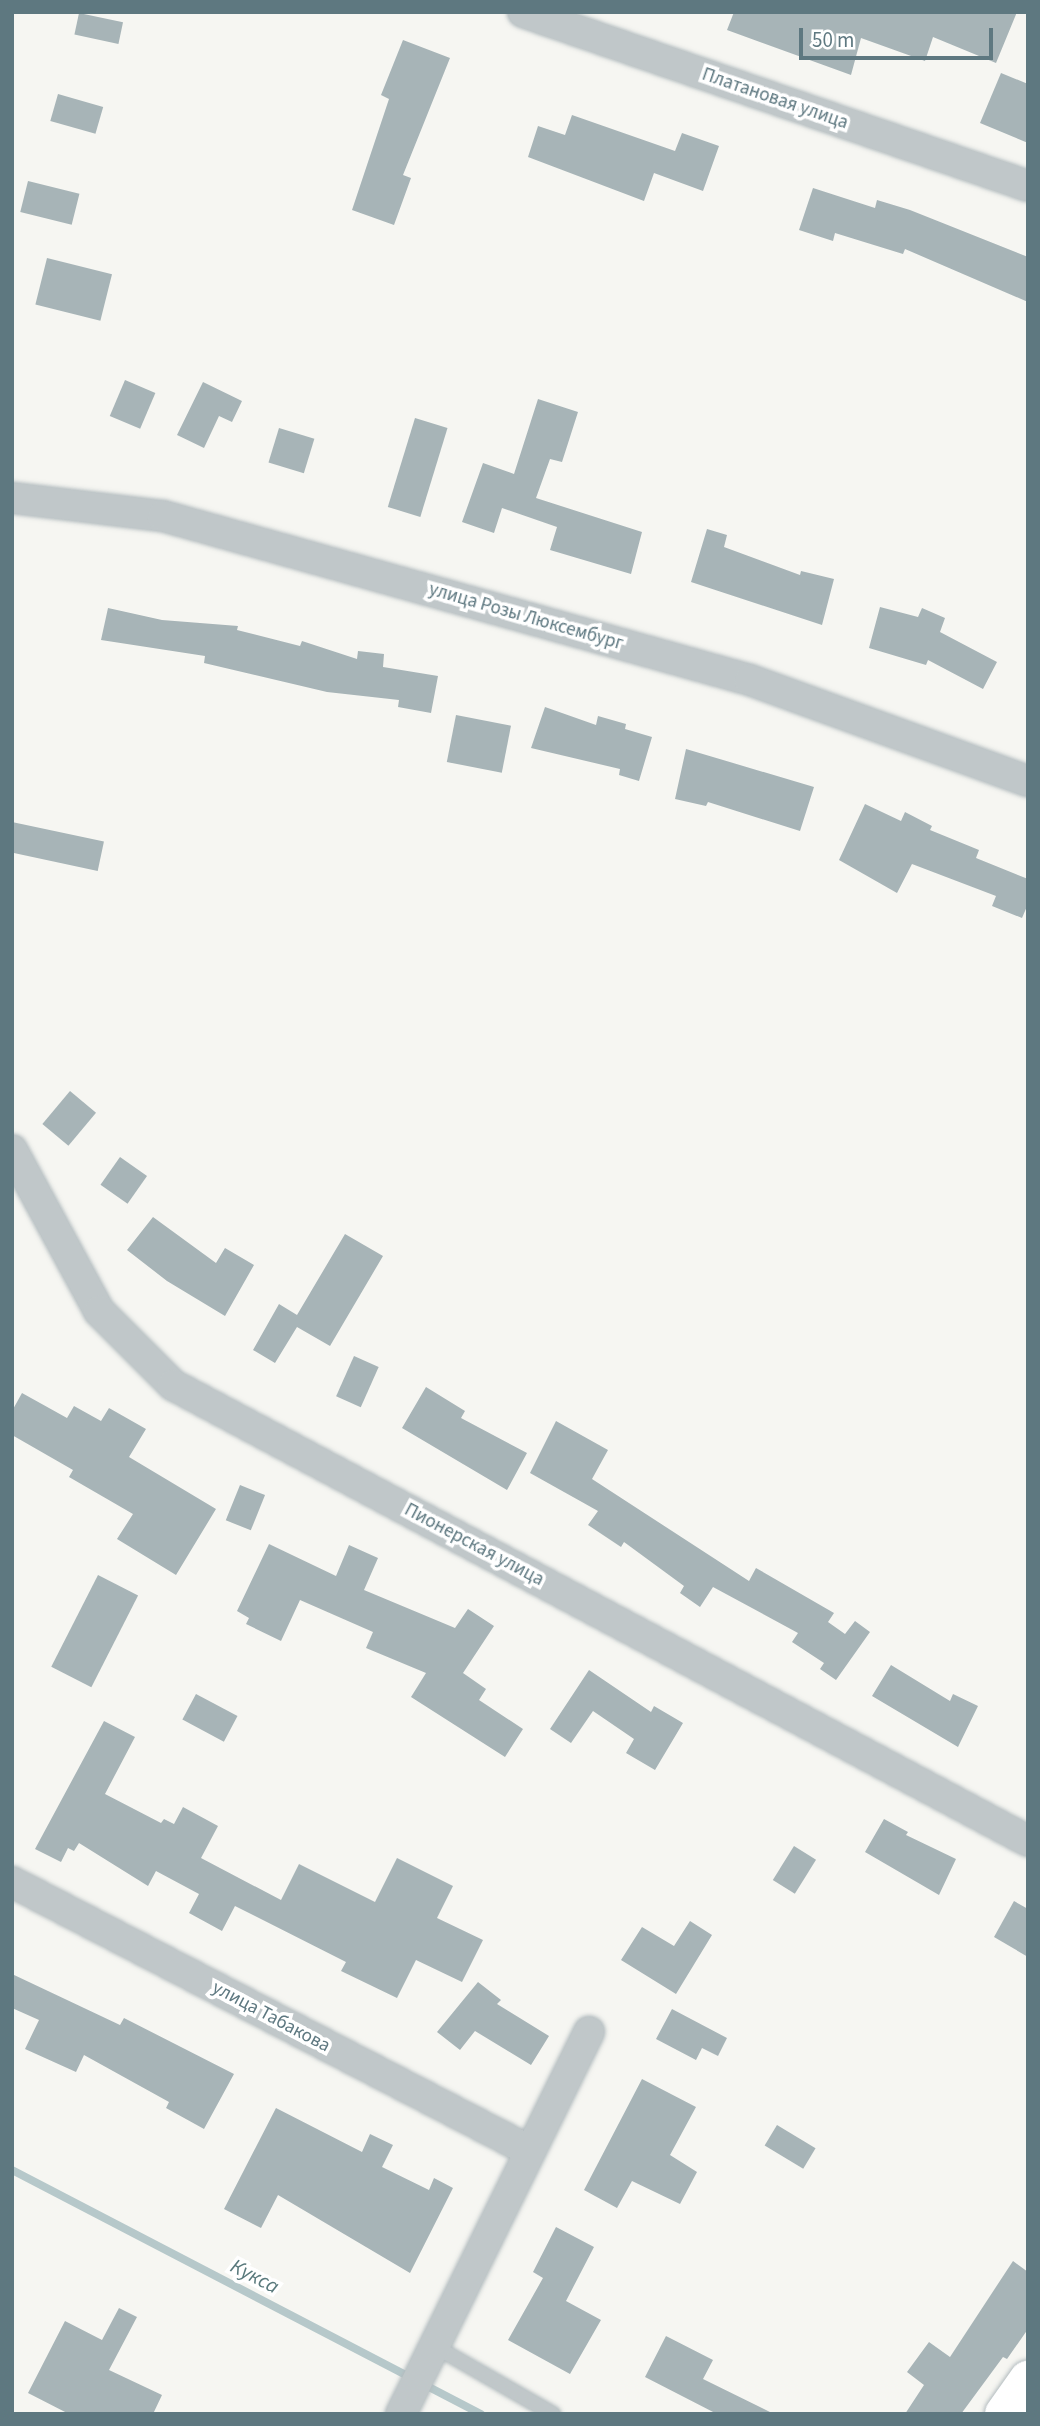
<!DOCTYPE html>
<meta charset="utf-8">
<style>
body{margin:0}
#map{position:relative;width:1040px;height:2426px;overflow:hidden;background:#f6f6f2;font-family:"Source Sans 3",sans-serif}
div>[style]{position:absolute}
.stream>*{height:8px;margin:-4px;padding:0 4px;transform-origin:4px;border-radius:4px;background:#b6c8ca}
.building>*{inset:0;background:#a7b4b7;transform-origin:0 0}
.roads{filter:drop-shadow(0 0 2px #b2bbbe) drop-shadow(0 0 2px #b2bbbe)}
.lane>*{height:14px;margin:-7px;padding:0 7px;transform-origin:7px;border-radius:7px;background:#c0c7c9}
.street>*{height:30px;margin:-15px;padding:0 15px;transform-origin:15px;border-radius:15px;background:#c0c7c9}
.secondary>*{height:38px;margin:-19px;padding:0 19px;transform-origin:19px;border-radius:19px;background:#fff}
span{translate:-50% -50%;white-space:nowrap;text-align:center;line-height:1.15;-webkit-text-stroke:7px #fff;paint-order:stroke}
.street-label{font-size:19px;color:#5e7880}
.water-label{font-size:21px;color:#59797c;font-style:italic}
.frame{position:absolute;inset:0;border:14px solid #5e7880;pointer-events:none}
.scale{position:absolute;left:799px;top:28px;width:194px;height:32px;box-sizing:border-box;border:4px solid #5e7880;border-top:0;padding-left:9px;font-size:21px;line-height:24px;white-space:nowrap;color:#5e7880;-webkit-text-stroke:5px #fff;paint-order:stroke}
</style>
<div id="map">
<div class="stream">
<i style="left:12px;top:2170px;width:529px;rotate:27.49deg"></i>
</div>
<div class="building">
<i style="clip-path:polygon(734px 12px,1017px 12px,996px 63px,933px 37px,925px 61px,861px 38px,851px 75px,727px 30px)"></i>
<i style="left:79px;top:13px;width:45px;height:22px;rotate:12deg"></i>
<i style="clip-path:polygon(403px 40px,450px 58px,403px 175px,411px 178px,394px 225px,352px 210px,389px 99px,381px 95px)"></i>
<i style="clip-path:polygon(1001px 73px,1028px 84px,1028px 143px,980px 123px)"></i>
<i style="left:58px;top:94px;width:47px;height:28px;rotate:16deg"></i>
<i style="clip-path:polygon(572px 115px,675px 151px,682px 133px,719px 146px,703px 191px,654px 173px,644px 201px,528px 157px,538px 126px,565px 135px)"></i>
<i style="left:28px;top:181px;width:53px;height:32px;rotate:14deg"></i>
<i style="clip-path:polygon(813px 188px,875px 208px,877px 200px,910px 210px,1028px 257px,1028px 302px,905px 249px,903px 254px,835px 233px,833px 241px,799px 230px)"></i>
<i style="left:47px;top:258px;width:67px;height:48px;rotate:14deg"></i>
<i style="left:125px;top:380px;width:33px;height:39px;rotate:23deg"></i>
<i style="clip-path:polygon(203px 382px,242px 401px,232px 422px,219px 416px,204px 448px,177px 435px)"></i>
<i style="clip-path:polygon(538px 399px,578px 412px,562px 462px,550px 459px,536px 498px,642px 532px,631px 574px,550px 550px,557px 527px,502px 508px,494px 533px,462px 522px,483px 463px,514px 474px)"></i>
<i style="left:415px;top:418px;width:34px;height:93px;rotate:17deg"></i>
<i style="left:279px;top:428px;width:37px;height:36px;rotate:17deg"></i>
<i style="clip-path:polygon(707px 529px,727px 535px,724px 547px,800px 575px,801px 571px,834px 579px,822px 625px,691px 582px)"></i>
<i style="clip-path:polygon(880px 607px,918px 617px,922px 608px,945px 618px,940px 632px,997px 662px,983px 689px,928px 660px,926px 665px,869px 648px)"></i>
<i style="clip-path:polygon(108px 608px,162px 620px,238px 626px,237px 630px,300px 646px,302px 641px,357px 659px,358px 651px,384px 654px,383px 667px,438px 676px,431px 713px,398px 707px,399px 700px,327px 692px,204px 663px,205px 656px,101px 640px)"></i>
<i style="clip-path:polygon(545px 707px,596px 725px,598px 716px,626px 724px,625px 729px,652px 737px,639px 781px,619px 775px,620px 769px,531px 748px)"></i>
<i style="left:456px;top:715px;width:56px;height:48px;rotate:11deg"></i>
<i style="clip-path:polygon(686px 749px,814px 787px,800px 831px,708px 802px,706px 806px,675px 799px)"></i>
<i style="clip-path:polygon(865px 804px,901px 821px,905px 812px,932px 826px,930px 830px,979px 850px,976px 858px,1028px 879px,1028px 904px,1022px 918px,992px 906px,996px 896px,912px 864px,897px 893px,839px 860px)"></i>
<i style="left:12px;top:822px;width:94px;height:30px;rotate:12deg"></i>
<i style="left:70px;top:1091px;width:34px;height:43px;rotate:40deg"></i>
<i style="left:120px;top:1157px;width:33px;height:34px;rotate:35deg"></i>
<i style="clip-path:polygon(153px 1217px,216px 1263px,225px 1248px,254px 1265px,225px 1316px,167px 1281px,127px 1250px)"></i>
<i style="clip-path:polygon(345px 1234px,383px 1256px,330px 1346px,297px 1327px,275px 1363px,253px 1350px,279px 1304px,297px 1315px)"></i>
<i style="left:354px;top:1356px;width:27px;height:44px;rotate:24deg"></i>
<i style="clip-path:polygon(426px 1387px,465px 1411px,461px 1418px,527px 1453px,507px 1490px,402px 1428px)"></i>
<i style="clip-path:polygon(22px 1393px,67px 1418px,74px 1406px,101px 1421px,109px 1408px,146px 1429px,129px 1457px,216px 1509px,176px 1575px,117px 1539px,133px 1514px,69px 1477px,73px 1470px,12px 1435px,12px 1411px)"></i>
<i style="clip-path:polygon(556px 1421px,608px 1450px,592px 1479px,749px 1581px,756px 1568px,834px 1613px,828px 1622px,845px 1634px,855px 1621px,870px 1632px,836px 1680px,820px 1669px,824px 1663px,792px 1642px,798px 1633px,713px 1587px,700px 1607px,680px 1593px,684px 1586px,624px 1542px,621px 1547px,588px 1525px,598px 1511px,530px 1473px)"></i>
<i style="left:240px;top:1485px;width:27px;height:38px;rotate:22deg"></i>
<i style="clip-path:polygon(269px 1544px,336px 1576px,349px 1545px,378px 1558px,364px 1590px,455px 1628px,468px 1609px,494px 1626px,463px 1673px,486px 1689px,479px 1700px,523px 1729px,505px 1757px,411px 1697px,426px 1673px,366px 1648px,373px 1632px,300px 1600px,281px 1641px,246px 1624px,249px 1618px,237px 1611px)"></i>
<i style="left:98px;top:1575px;width:45px;height:103px;rotate:27deg"></i>
<i style="clip-path:polygon(891px 1665px,950px 1701px,953px 1694px,978px 1706px,958px 1747px,872px 1696px)"></i>
<i style="clip-path:polygon(589px 1670px,651px 1712px,654px 1706px,683px 1723px,655px 1770px,626px 1753px,634px 1739px,593px 1711px,571px 1743px,550px 1729px)"></i>
<i style="left:196px;top:1694px;width:47px;height:29px;rotate:28deg"></i>
<i style="clip-path:polygon(104px 1721px,135px 1737px,105px 1794px,161px 1823px,164px 1819px,174px 1824px,183px 1807px,218px 1826px,201px 1858px,281px 1900px,299px 1864px,375px 1902px,397px 1858px,453px 1886px,437px 1918px,483px 1940px,462px 1982px,416px 1960px,397px 1998px,341px 1971px,346px 1962px,235px 1906px,222px 1931px,189px 1913px,199px 1894px,156px 1871px,148px 1886px,79px 1843px,74px 1851px,68px 1848px,61px 1862px,35px 1849px)"></i>
<i style="clip-path:polygon(884px 1819px,908px 1832px,906px 1835px,956px 1859px,939px 1895px,865px 1852px)"></i>
<i style="left:794px;top:1846px;width:26px;height:40px;rotate:32deg"></i>
<i style="clip-path:polygon(1014px 1901px,1028px 1909px,1028px 1957px,994px 1937px)"></i>
<i style="clip-path:polygon(690px 1921px,712px 1935px,676px 1994px,621px 1960px,642px 1927px,674px 1946px)"></i>
<i style="clip-path:polygon(12px 1974px,120px 2025px,124px 2018px,234px 2074px,204px 2129px,166px 2108px,169px 2102px,84px 2055px,76px 2072px,25px 2049px,39px 2020px,12px 2008px)"></i>
<i style="clip-path:polygon(478px 1982px,501px 2000px,497px 2004px,549px 2036px,531px 2065px,475px 2031px,460px 2050px,437px 2032px)"></i>
<i style="clip-path:polygon(672px 2009px,727px 2038px,718px 2056px,702px 2048px,696px 2060px,656px 2039px)"></i>
<i style="clip-path:polygon(642px 2079px,696px 2107px,670px 2155px,697px 2172px,680px 2204px,632px 2181px,617px 2208px,584px 2190px)"></i>
<i style="clip-path:polygon(276px 2108px,362px 2152px,370px 2134px,393px 2145px,382px 2167px,429px 2190px,434px 2178px,453px 2188px,410px 2273px,278px 2195px,261px 2228px,224px 2209px)"></i>
<i style="left:777px;top:2125px;width:45px;height:24px;rotate:31deg"></i>
<i style="clip-path:polygon(556px 2227px,594px 2247px,566px 2301px,601px 2320px,570px 2374px,508px 2340px,543px 2278px,533px 2272px)"></i>
<i style="clip-path:polygon(1013px 2261px,1028px 2272px,1028px 2329px,1007px 2359px,1003px 2357px,961px 2414px,905px 2414px,924px 2385px,907px 2372px,929px 2342px,950px 2357px)"></i>
<i style="clip-path:polygon(119px 2308px,137px 2317px,109px 2370px,162px 2395px,153px 2414px,69px 2414px,28px 2393px,65px 2321px,102px 2340px)"></i>
<i style="clip-path:polygon(666px 2336px,713px 2360px,703px 2379px,774px 2414px,717px 2414px,645px 2377px)"></i>
</div>
<div class="roads">
<div class="lane">
<i style="left:436px;top:2347px;width:135px;rotate:29.8deg"></i>
</div>
<div class="street">
<i style="left:523px;top:12px;width:534px;rotate:19.01deg"></i>
<i style="left:12px;top:498px;width:152px;rotate:6.8deg"></i>
<i style="left:163px;top:516px;width:609px;rotate:15.61deg"></i>
<i style="left:750px;top:680px;width:296px;rotate:20deg"></i>
<i style="left:12px;top:1150px;width:183px;rotate:61.6deg"></i>
<i style="left:99px;top:1311px;width:105px;rotate:45deg"></i>
<i style="left:173px;top:1385px;width:969px;rotate:28.07deg"></i>
<i style="left:12px;top:1882px;width:584px;rotate:27.44deg"></i>
<i style="left:401px;top:2414px;width:426px;rotate:-63.8deg"></i>
</div>
<div class="secondary">
<i style="left:1004px;top:2414px;width:42px;rotate:-54.8deg"></i>
</div>
</div>
<div class="street-label">
<span style="left:775px;top:99px;rotate:19deg">Платановая улица</span>
<span style="left:526px;top:617px;rotate:16deg">улица Розы Люксембург</span>
<span style="left:474px;top:1545px;rotate:28deg">Пионерская улица</span>
<span style="left:271px;top:2017px;rotate:28deg">улица Табакова</span>
</div>
<div class="water-label">
<span style="left:255px;top:2276px;rotate:27deg">Кукса</span>
</div>
<div class="frame"></div>
<div class="scale">50 m</div>
</div>
